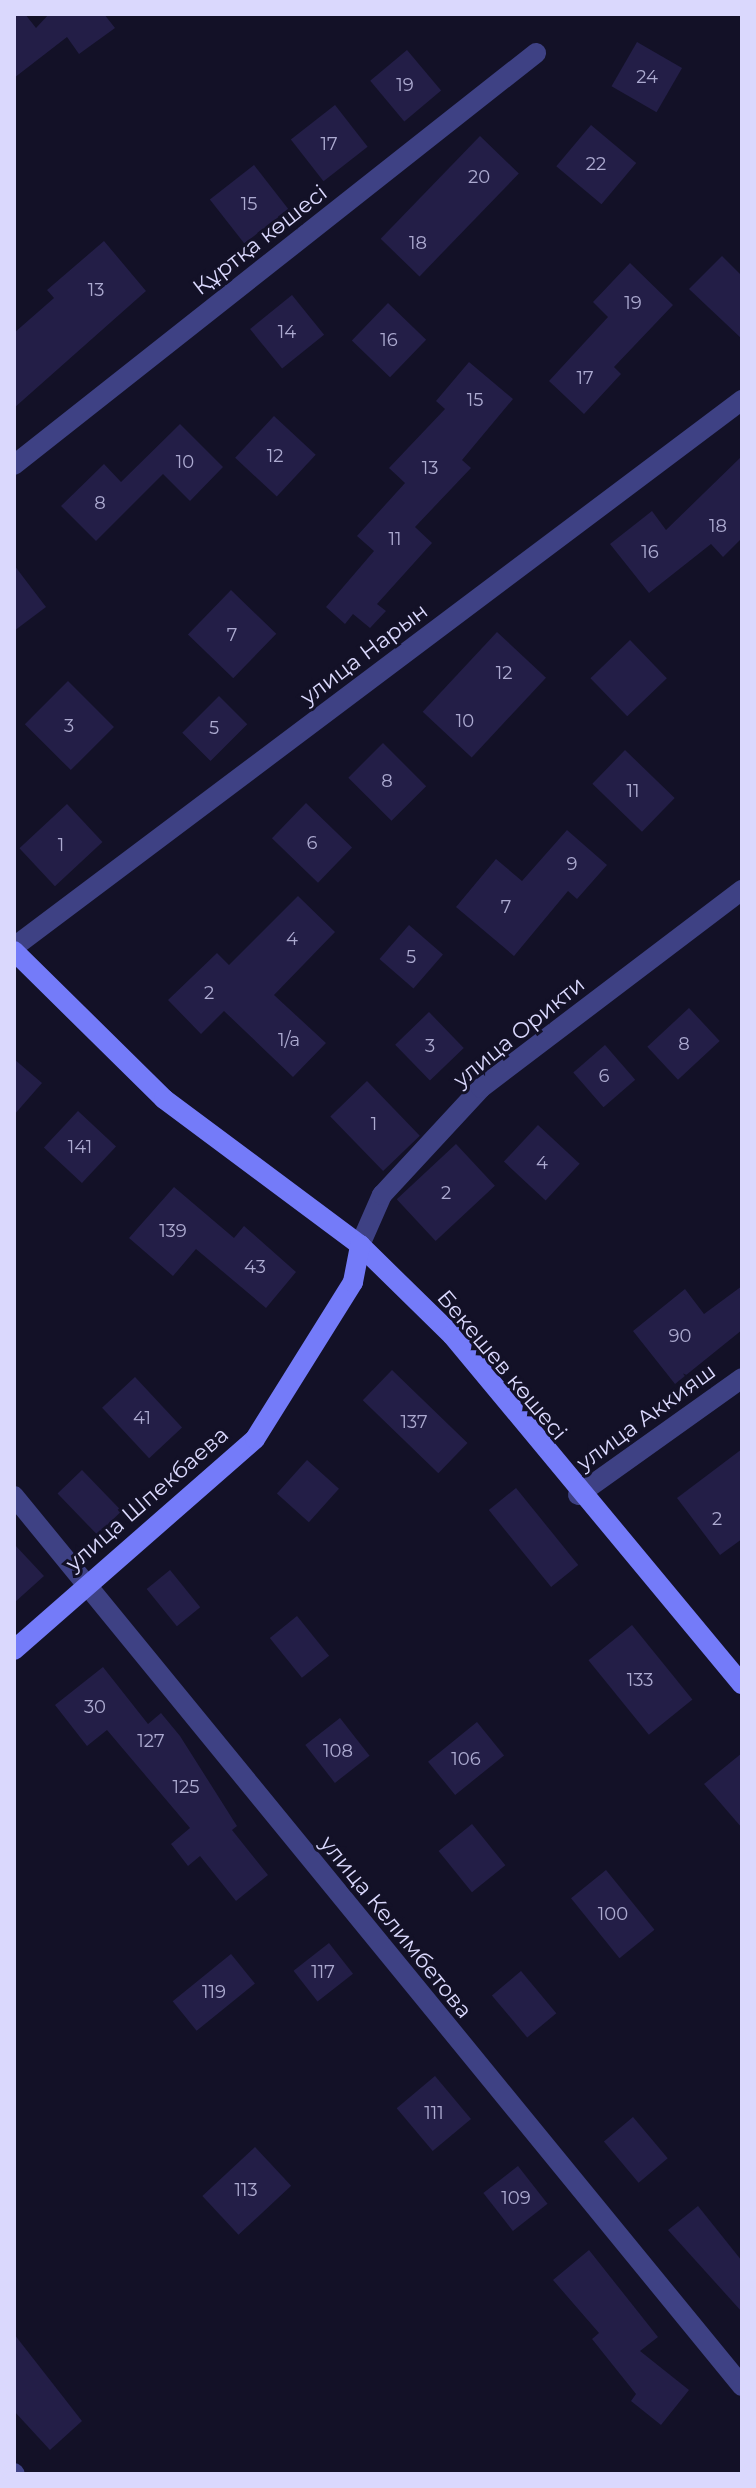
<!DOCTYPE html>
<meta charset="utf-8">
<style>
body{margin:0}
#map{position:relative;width:756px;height:2488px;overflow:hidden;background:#131127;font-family:Montserrat,sans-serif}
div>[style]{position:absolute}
.building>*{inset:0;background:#231e47;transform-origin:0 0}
.street>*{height:20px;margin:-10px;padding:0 10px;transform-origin:10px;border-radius:10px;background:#3e4184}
.secondary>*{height:20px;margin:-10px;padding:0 10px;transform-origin:10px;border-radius:10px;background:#747bf9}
span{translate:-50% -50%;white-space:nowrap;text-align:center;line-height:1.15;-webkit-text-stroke:6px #131127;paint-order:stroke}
.number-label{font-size:18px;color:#acaad0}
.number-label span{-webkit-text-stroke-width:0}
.street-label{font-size:22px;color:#dad8fd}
.frame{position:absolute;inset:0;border:16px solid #dad8fd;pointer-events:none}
</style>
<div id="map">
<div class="building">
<i style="clip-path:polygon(14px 14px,25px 14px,36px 28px,49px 14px,104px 14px,115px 28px,79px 54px,67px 37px,14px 78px)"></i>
<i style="left:637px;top:42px;width:52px;height:51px;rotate:30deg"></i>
<i style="left:407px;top:50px;width:53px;height:48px;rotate:50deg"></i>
<i style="left:335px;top:105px;width:53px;height:56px;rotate:52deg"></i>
<i style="left:591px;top:125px;width:59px;height:54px;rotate:40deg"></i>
<i style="left:480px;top:136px;width:54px;height:143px;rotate:44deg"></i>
<i style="left:254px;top:165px;width:56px;height:56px;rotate:52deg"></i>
<i style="clip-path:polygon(104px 241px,146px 291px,14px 408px,14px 333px,54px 298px,47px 290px)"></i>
<i style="clip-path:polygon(722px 256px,742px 276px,742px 339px,689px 289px)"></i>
<i style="clip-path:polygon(630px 263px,673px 305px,614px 367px,621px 374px,584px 414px,549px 381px,608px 317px,593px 302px)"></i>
<i style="left:292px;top:295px;width:51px;height:54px;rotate:51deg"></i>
<i style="left:388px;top:303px;width:53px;height:52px;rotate:44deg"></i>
<i style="clip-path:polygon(469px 362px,513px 399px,462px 460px,471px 468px,415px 527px,432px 543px,377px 604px,386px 611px,370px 628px,353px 614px,345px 624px,326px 607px,374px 551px,357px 536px,405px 483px,389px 468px,445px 409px,436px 401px)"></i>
<i style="left:274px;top:416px;width:57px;height:57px;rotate:43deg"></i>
<i style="clip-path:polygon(180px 424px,223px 467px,190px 501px,163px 474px,96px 541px,61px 506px,104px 464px,121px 482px)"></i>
<i style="clip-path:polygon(742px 456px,742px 538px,723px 557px,711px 544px,649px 593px,610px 544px,652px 511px,666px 530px)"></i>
<i style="clip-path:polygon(14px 565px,46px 607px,14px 631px)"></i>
<i style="left:231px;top:590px;width:63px;height:62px;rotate:44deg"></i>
<i style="left:497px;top:632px;width:67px;height:109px;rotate:43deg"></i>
<i style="left:630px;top:640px;width:53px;height:55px;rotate:46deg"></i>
<i style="left:68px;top:681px;width:65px;height:61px;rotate:45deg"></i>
<i style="left:219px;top:696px;width:40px;height:52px;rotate:45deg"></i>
<i style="left:383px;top:743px;width:61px;height:49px;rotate:45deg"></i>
<i style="left:625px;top:750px;width:69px;height:47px;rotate:44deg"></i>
<i style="left:306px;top:803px;width:64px;height:49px;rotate:44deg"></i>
<i style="left:67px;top:804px;width:52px;height:65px;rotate:47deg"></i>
<i style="clip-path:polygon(567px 830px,607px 865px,577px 899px,568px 891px,514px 956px,456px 907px,496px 859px,522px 881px)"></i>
<i style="clip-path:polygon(298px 896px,335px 932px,274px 995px,326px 1043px,293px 1077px,224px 1011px,201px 1034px,168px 1000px,217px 953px,229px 965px)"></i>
<i style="left:409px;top:925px;width:45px;height:45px;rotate:41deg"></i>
<i style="left:689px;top:1008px;width:45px;height:57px;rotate:47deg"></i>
<i style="left:429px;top:1012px;width:50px;height:47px;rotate:46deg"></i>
<i style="left:605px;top:1045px;width:46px;height:42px;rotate:49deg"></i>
<i style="clip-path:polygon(14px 1059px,42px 1083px,14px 1115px)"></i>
<i style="left:367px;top:1081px;width:76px;height:51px;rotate:46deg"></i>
<i style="left:78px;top:1111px;width:52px;height:50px;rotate:43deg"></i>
<i style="left:538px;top:1125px;width:57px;height:50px;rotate:43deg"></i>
<i style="left:456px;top:1144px;width:57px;height:81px;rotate:47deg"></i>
<i style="clip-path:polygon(174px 1187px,234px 1238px,244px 1226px,296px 1272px,266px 1308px,196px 1249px,173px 1276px,129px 1238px)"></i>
<i style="clip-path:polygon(742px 1286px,742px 1330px,675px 1384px,633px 1331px,685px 1289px,704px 1314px)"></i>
<i style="left:392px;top:1370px;width:105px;height:42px;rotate:44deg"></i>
<i style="left:135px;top:1377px;width:69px;height:45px;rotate:47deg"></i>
<i style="clip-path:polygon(742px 1449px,742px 1539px,720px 1555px,677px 1498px)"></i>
<i style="left:307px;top:1460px;width:43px;height:45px;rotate:42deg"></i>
<i style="left:82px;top:1470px;width:57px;height:34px;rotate:46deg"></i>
<i style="left:516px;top:1488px;width:99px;height:35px;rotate:51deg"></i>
<i style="clip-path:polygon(14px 1544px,44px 1576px,14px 1603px)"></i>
<i style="left:170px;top:1570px;width:48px;height:30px;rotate:51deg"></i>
<i style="left:297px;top:1616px;width:51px;height:35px;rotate:51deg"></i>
<i style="left:632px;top:1625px;width:96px;height:56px;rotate:51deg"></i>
<i style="clip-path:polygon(103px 1667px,148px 1724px,161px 1713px,180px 1736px,237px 1826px,232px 1830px,268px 1875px,236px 1901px,200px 1856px,188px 1866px,171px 1844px,190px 1828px,107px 1730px,87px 1746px,55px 1705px)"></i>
<i style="left:340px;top:1718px;width:48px;height:44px;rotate:52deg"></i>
<i style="left:477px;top:1722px;width:43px;height:63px;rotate:51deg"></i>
<i style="clip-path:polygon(742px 1753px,742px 1828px,704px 1784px)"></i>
<i style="left:472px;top:1824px;width:53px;height:43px;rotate:51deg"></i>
<i style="left:606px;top:1870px;width:77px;height:45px;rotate:51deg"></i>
<i style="left:329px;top:1943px;width:39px;height:45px;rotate:52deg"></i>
<i style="left:231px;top:1954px;width:38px;height:75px;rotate:51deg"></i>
<i style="left:521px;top:1971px;width:55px;height:38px;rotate:50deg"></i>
<i style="left:435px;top:2076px;width:56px;height:50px;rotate:50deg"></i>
<i style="left:633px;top:2117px;width:54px;height:38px;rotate:50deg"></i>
<i style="left:255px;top:2147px;width:53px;height:72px;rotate:47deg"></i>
<i style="left:518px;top:2166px;width:48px;height:44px;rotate:52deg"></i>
<i style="clip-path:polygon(698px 2206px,742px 2261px,742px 2312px,668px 2230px)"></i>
<i style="clip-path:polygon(589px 2250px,658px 2337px,640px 2351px,689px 2390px,661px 2425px,631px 2401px,636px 2394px,592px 2339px,599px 2333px,553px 2280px)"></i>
<i style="clip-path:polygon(14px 2334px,82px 2421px,50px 2450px,14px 2411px)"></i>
</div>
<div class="street">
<i style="left:14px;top:465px;width:665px;rotate:-38.28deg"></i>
<i style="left:14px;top:947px;width:911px;rotate:-36.92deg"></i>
<i style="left:360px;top:1245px;width:55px;rotate:-66.3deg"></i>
<i style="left:382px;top:1195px;width:146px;rotate:-47.2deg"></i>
<i style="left:481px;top:1088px;width:328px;rotate:-37.2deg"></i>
<i style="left:578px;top:1495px;width:201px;rotate:-35.5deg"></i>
<i style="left:14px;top:1496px;width:1150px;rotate:50.72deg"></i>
<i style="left:14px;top:2473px;width:1px;rotate:45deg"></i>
</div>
<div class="secondary">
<i style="left:14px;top:951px;width:211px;rotate:44.6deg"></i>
<i style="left:164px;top:1099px;width:244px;rotate:36.7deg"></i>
<i style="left:360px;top:1245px;width:129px;rotate:44.4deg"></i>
<i style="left:452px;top:1335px;width:454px;rotate:50.3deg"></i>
<i style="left:14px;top:1650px;width:320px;rotate:-41.2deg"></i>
<i style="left:255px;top:1439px;width:185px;rotate:-58deg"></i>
<i style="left:353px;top:1282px;width:38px;rotate:-79deg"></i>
</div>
<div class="number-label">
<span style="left:647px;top:77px">24</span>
<span style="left:405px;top:85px">19</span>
<span style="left:329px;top:144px">17</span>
<span style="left:596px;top:164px">22</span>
<span style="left:479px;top:177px">20</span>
<span style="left:249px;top:204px">15</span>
<span style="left:418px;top:243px">18</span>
<span style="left:96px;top:290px">13</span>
<span style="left:633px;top:303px">19</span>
<span style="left:287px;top:332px">14</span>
<span style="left:389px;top:340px">16</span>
<span style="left:585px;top:378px">17</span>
<span style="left:475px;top:400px">15</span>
<span style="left:275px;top:456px">12</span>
<span style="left:185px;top:462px">10</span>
<span style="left:430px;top:468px">13</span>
<span style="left:100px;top:503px">8</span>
<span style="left:718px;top:526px">18</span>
<span style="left:395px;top:539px">11</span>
<span style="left:650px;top:552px">16</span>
<span style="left:232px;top:635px">7</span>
<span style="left:504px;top:673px">12</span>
<span style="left:465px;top:721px">10</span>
<span style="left:69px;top:726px">3</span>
<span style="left:214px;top:728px">5</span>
<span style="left:387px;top:781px">8</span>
<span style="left:633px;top:791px">11</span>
<span style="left:312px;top:843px">6</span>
<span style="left:61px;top:845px">1</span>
<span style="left:572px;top:864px">9</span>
<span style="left:506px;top:907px">7</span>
<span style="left:292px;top:939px">4</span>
<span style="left:411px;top:957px">5</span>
<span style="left:209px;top:993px">2</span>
<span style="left:289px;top:1040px">1/а</span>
<span style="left:684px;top:1044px">8</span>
<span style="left:430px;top:1046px">3</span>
<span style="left:604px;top:1076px">6</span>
<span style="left:374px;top:1124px">1</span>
<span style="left:80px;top:1147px">141</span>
<span style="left:542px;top:1163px">4</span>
<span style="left:446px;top:1193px">2</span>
<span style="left:173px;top:1231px">139</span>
<span style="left:255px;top:1267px">43</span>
<span style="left:680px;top:1336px">90</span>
<span style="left:142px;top:1418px">41</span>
<span style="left:414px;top:1422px">137</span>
<span style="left:717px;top:1519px">2</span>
<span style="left:640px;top:1680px">133</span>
<span style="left:95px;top:1707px">30</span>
<span style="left:151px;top:1741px">127</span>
<span style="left:338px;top:1751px">108</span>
<span style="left:466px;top:1759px">106</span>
<span style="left:186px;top:1787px">125</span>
<span style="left:613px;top:1914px">100</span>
<span style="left:323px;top:1972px">117</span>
<span style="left:214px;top:1992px">119</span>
<span style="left:434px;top:2113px">111</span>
<span style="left:246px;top:2190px">113</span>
<span style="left:516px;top:2198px">109</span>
</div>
<div class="street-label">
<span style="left:260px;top:240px;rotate:-38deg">Құртқа көшесі</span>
<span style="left:364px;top:654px;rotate:-37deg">улица Нарын</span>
<span style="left:519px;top:1032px;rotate:-39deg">улица Орикти</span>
<span style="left:502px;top:1365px;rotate:50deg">Бекешев көшесі</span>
<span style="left:646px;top:1417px;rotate:-36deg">улица Аккияш</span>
<span style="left:147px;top:1499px;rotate:-41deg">улица Шпекбаева</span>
<span style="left:396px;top:1927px;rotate:51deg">улица Келимбетова</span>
</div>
<div class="frame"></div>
</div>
